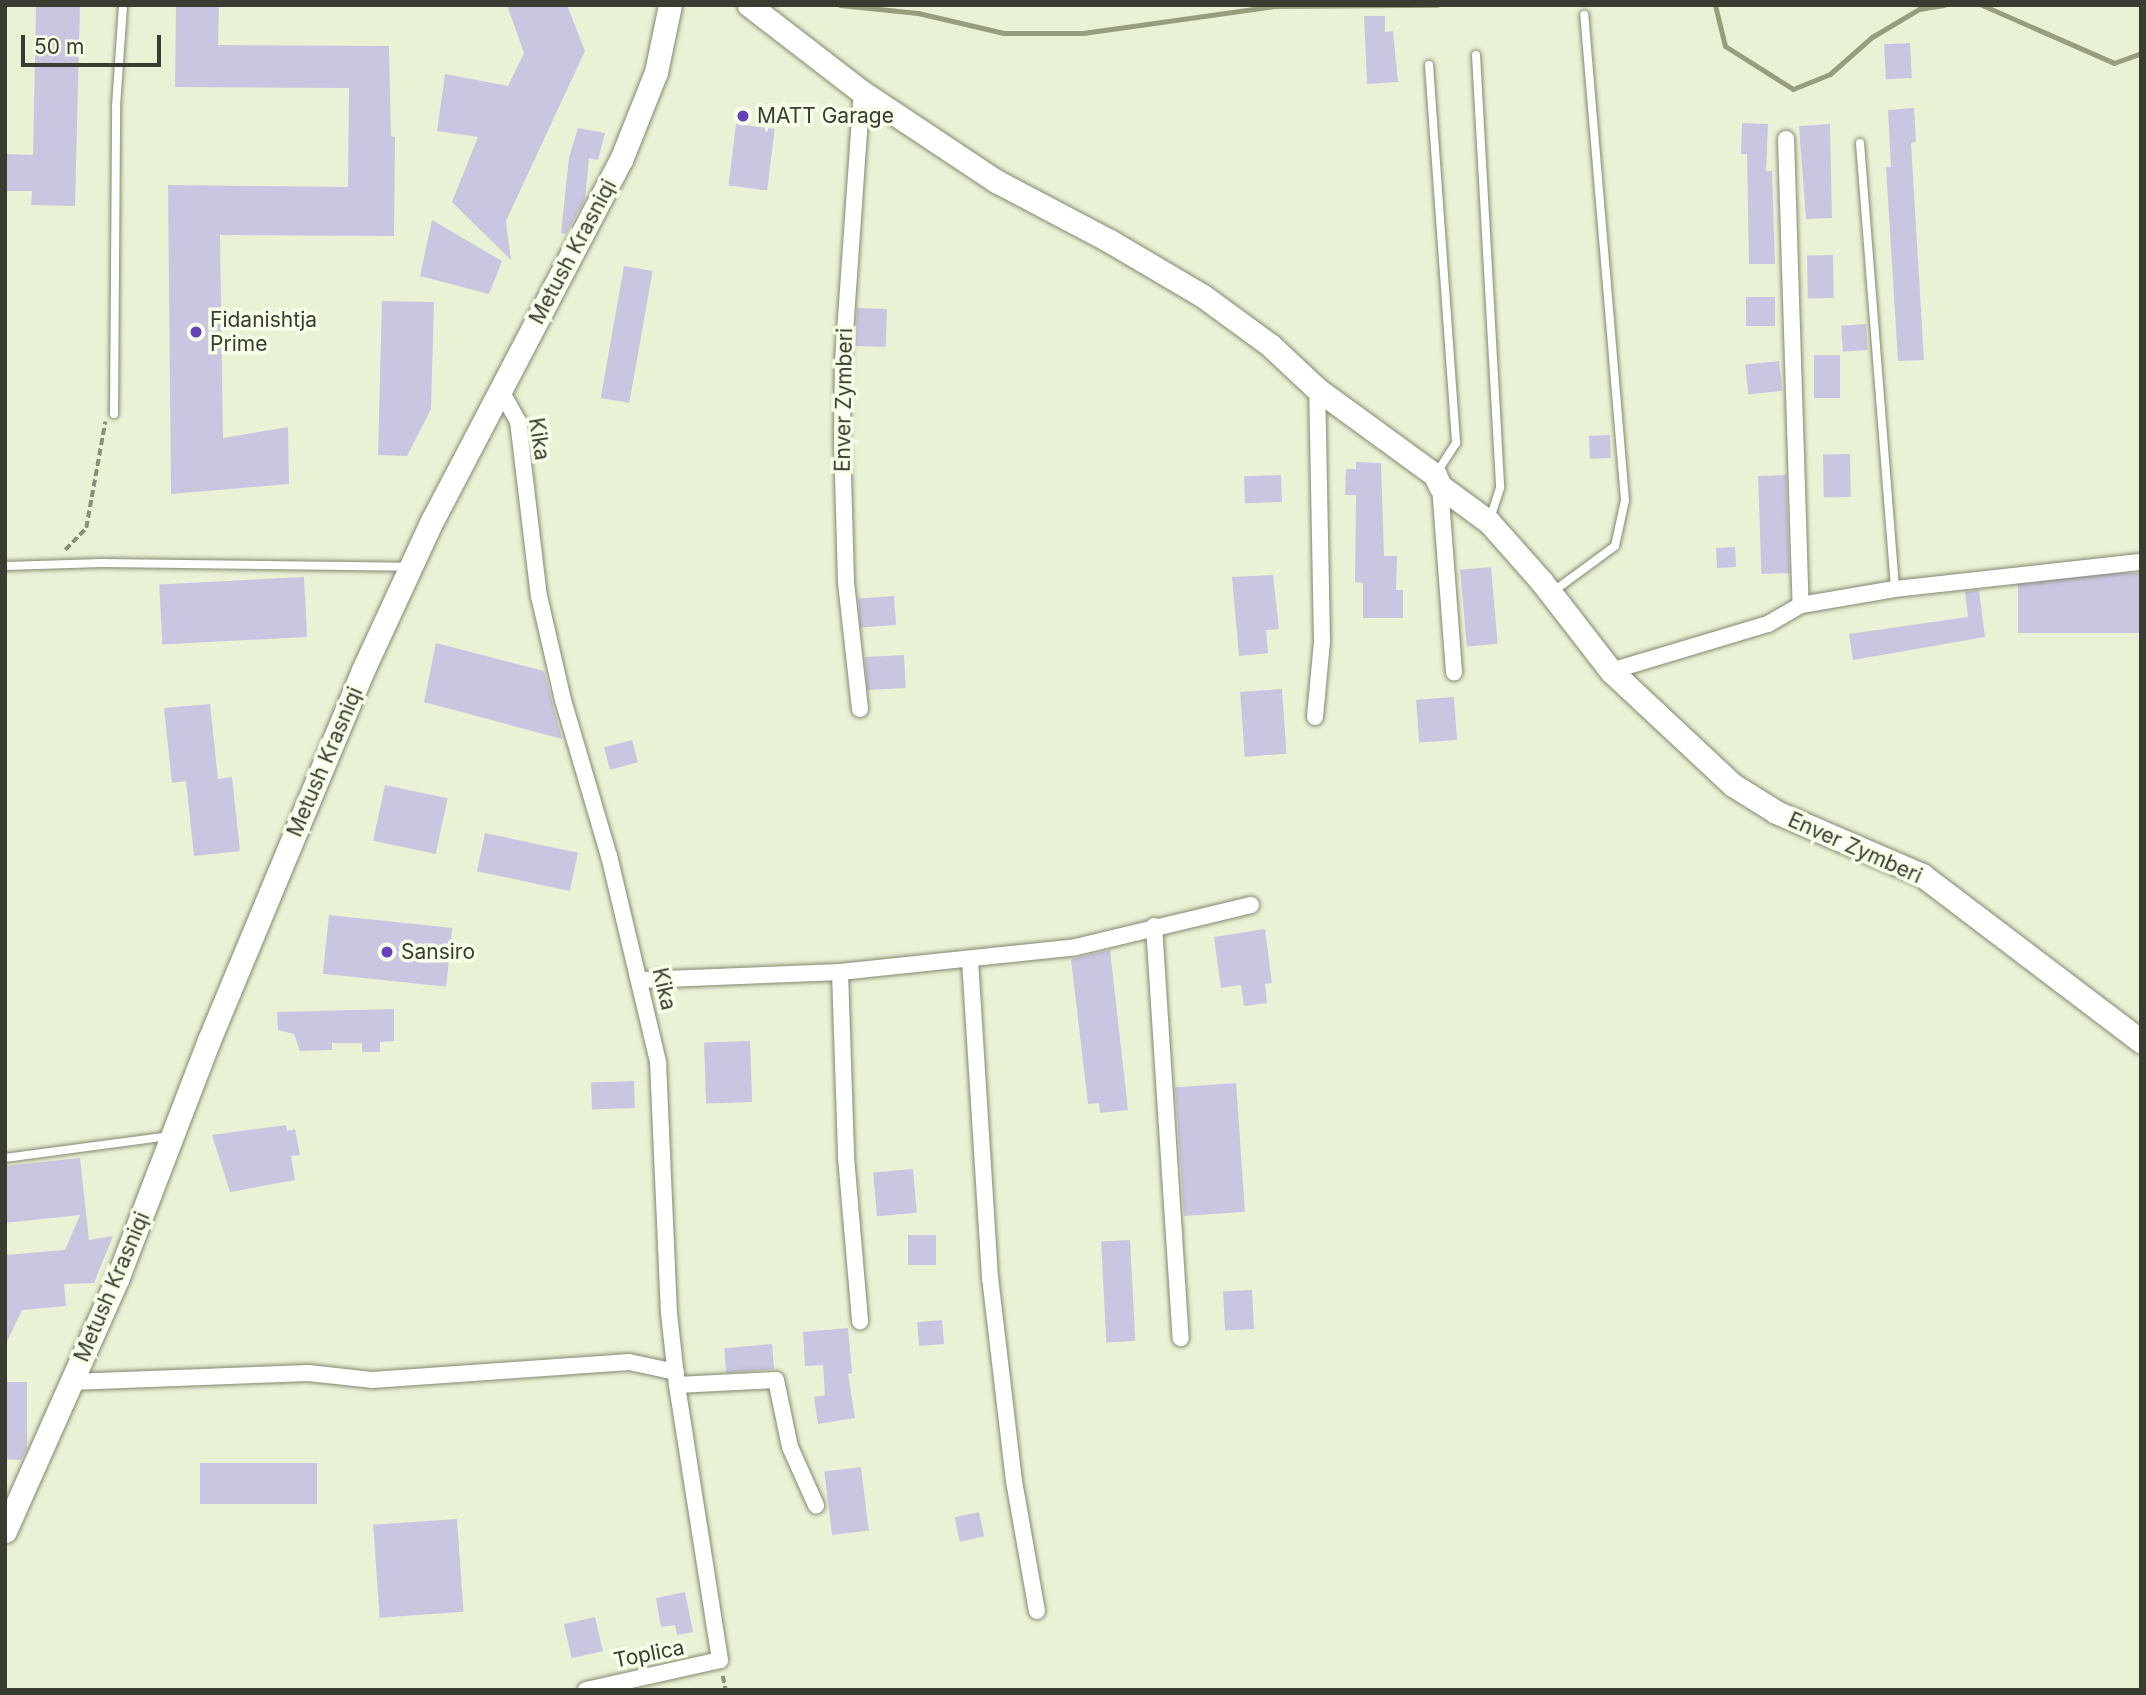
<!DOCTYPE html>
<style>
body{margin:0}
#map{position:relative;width:2146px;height:1695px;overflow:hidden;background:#eaf2d6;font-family:Inter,sans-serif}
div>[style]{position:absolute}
.stream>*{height:5px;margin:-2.5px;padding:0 2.5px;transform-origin:2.5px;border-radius:2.5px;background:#969e7d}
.building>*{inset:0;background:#cac6e1;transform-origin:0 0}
.path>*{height:3.5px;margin-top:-1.75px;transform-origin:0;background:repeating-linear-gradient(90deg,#8a8f7c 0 7px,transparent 0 10.5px)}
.roads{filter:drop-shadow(0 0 2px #82896f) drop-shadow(0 0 2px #82896f)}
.lane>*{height:8px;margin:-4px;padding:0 4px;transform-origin:4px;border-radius:4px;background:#fff}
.street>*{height:16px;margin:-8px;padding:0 8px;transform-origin:8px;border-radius:8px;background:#fff}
.secondary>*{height:23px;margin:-11.5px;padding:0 11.5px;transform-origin:11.5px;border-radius:11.5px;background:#fff}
.dots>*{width:19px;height:19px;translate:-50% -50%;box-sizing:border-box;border:4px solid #f8ffe8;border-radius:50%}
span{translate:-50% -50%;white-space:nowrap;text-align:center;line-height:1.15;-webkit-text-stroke:7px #f8ffe8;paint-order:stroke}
.poi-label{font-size:21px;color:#393c31}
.left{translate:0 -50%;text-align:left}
.street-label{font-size:21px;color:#393c31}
.frame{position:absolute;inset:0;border:7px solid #393c31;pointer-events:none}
.scale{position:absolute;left:21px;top:35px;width:140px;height:32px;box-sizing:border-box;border:4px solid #393c31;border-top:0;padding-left:9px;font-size:21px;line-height:24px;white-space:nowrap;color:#393c31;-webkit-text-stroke:5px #f8ffe8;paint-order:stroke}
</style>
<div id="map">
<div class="stream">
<i style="left:840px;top:5px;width:78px;rotate:5.9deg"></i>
<i style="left:918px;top:13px;width:88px;rotate:13.1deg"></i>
<i style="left:1004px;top:33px;width:79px"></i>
<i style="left:1083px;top:33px;width:193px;rotate:-8deg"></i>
<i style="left:1274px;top:6px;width:163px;rotate:-0.4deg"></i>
<i style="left:1715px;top:5px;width:42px;rotate:76.3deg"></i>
<i style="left:1725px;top:46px;width:80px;rotate:32.3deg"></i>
<i style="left:1793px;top:89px;width:40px;rotate:-22deg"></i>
<i style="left:1830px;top:74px;width:56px;rotate:-41.4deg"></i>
<i style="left:1872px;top:37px;width:55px;rotate:-30.8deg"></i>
<i style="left:1919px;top:9px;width:25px;rotate:-9deg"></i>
<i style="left:1982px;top:5px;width:144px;rotate:23.7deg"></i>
<i style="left:2114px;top:63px;width:29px;rotate:-20deg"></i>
</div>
<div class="building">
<i style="clip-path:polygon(36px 5px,80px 5px,75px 206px,31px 205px,32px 191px,5px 191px,5px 154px,33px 155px)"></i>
<i style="clip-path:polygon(176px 5px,219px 5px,218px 45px,389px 46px,391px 136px,395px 137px,394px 236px,220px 235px,223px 438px,288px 427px,289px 484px,171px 494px,168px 185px,348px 187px,349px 88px,175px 87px)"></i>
<i style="clip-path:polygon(507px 5px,567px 5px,585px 51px,506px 221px,511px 260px,452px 202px,478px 137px,437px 131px,445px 74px,508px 86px,524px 53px)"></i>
<i style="clip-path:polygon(1364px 16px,1385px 16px,1385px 32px,1393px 31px,1398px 82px,1367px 84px)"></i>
<i style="left:1910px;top:43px;width:35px;height:26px;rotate:87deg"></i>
<i style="clip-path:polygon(1914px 108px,1916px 142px,1911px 143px,1924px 360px,1898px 361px,1886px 167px,1891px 167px,1888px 110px)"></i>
<i style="clip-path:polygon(1742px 123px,1768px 124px,1766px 171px,1772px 171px,1775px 264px,1749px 264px,1747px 154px,1741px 154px)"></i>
<i style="left:736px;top:124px;width:39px;height:62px;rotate:7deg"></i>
<i style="clip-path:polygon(1830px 124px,1832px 218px,1806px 219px,1799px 126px)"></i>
<i style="clip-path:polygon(578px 128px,605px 133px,598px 160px,589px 158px,585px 199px,566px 234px,561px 233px,569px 157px)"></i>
<i style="clip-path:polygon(432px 220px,502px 261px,489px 294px,420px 276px)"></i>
<i style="left:1833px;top:255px;width:43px;height:26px;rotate:89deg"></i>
<i style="left:624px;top:266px;width:29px;height:134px;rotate:10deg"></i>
<i style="left:1746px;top:297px;width:29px;height:29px"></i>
<i style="clip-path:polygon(382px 301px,434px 302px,431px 409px,407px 456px,378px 455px)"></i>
<i style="left:857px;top:308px;width:30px;height:38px;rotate:2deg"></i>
<i style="left:1866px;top:324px;width:26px;height:25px;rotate:86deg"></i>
<i style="left:1814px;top:355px;width:26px;height:43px"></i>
<i style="left:1779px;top:361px;width:30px;height:34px;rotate:84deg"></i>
<i style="left:1610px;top:435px;width:23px;height:21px;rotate:88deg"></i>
<i style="left:1850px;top:454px;width:43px;height:27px;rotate:89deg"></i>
<i style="clip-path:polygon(1356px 462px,1381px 463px,1384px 556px,1397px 556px,1396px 590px,1403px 590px,1403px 618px,1363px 618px,1363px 583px,1355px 582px,1356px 495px,1345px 495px,1346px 469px,1356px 469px)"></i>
<i style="left:1281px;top:475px;width:27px;height:37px;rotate:88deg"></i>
<i style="left:1786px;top:475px;width:98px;height:28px;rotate:88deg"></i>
<i style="left:1735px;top:547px;width:20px;height:19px;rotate:87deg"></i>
<i style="left:1491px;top:567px;width:77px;height:31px;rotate:85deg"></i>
<i style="left:2141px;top:573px;width:60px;height:123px;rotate:90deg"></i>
<i style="clip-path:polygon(1273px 575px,1279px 629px,1266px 630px,1268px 653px,1239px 656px,1232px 577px)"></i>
<i style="left:304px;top:577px;width:60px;height:145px;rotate:87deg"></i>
<i style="clip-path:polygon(1979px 590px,1985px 637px,1853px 660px,1849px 634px,1968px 617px,1965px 592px)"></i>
<i style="left:894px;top:596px;width:29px;height:36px;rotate:86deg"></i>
<i style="clip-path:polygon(436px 643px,544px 671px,562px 739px,424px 702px)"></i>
<i style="left:904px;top:655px;width:33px;height:39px;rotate:87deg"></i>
<i style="left:1282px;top:689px;width:65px;height:42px;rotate:86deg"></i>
<i style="left:1454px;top:697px;width:43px;height:38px;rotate:86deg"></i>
<i style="clip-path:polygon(210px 704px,218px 779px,232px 777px,240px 851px,194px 856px,186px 781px,172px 783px,164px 708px)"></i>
<i style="left:632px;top:740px;width:23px;height:29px;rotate:75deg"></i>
<i style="left:385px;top:785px;width:64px;height:57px;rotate:12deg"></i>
<i style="left:485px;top:833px;width:95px;height:39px;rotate:12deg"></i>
<i style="left:329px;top:915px;width:124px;height:59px;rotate:6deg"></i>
<i style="clip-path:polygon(1265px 929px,1272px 983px,1265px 984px,1267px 1003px,1244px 1006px,1241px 985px,1221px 988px,1214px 937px)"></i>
<i style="clip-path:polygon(1110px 950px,1128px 1110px,1100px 1113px,1099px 1103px,1088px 1104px,1071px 959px)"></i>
<i style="clip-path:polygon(394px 1009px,394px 1041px,380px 1042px,380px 1052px,362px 1052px,362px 1043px,332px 1043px,332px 1050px,300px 1051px,294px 1034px,278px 1030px,277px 1012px)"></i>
<i style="left:750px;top:1041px;width:61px;height:46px;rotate:88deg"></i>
<i style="left:634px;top:1081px;width:27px;height:43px;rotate:88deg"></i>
<i style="left:1236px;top:1083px;width:129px;height:61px;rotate:86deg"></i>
<i style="clip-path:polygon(286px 1125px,287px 1131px,295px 1129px,300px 1155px,291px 1156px,295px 1180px,230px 1192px,212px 1135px)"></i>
<i style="clip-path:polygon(80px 1158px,89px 1240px,113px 1236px,94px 1283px,64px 1284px,66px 1306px,22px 1310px,5px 1346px,5px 1255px,65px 1250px,80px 1215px,5px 1223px,5px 1166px)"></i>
<i style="left:913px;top:1169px;width:44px;height:40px;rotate:85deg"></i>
<i style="left:936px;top:1235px;width:30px;height:28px;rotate:90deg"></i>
<i style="left:1130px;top:1240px;width:101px;height:29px;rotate:87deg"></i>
<i style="left:1252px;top:1290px;width:39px;height:29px;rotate:87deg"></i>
<i style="left:942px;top:1320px;width:24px;height:25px;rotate:85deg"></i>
<i style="clip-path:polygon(848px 1328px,852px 1373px,848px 1374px,855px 1418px,818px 1424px,814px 1397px,825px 1395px,823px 1365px,805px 1366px,803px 1332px)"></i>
<i style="left:772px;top:1344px;width:25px;height:48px;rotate:85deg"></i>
<i style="clip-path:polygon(5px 1382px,27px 1382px,27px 1448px,21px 1460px,5px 1459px)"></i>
<i style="left:200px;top:1463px;width:117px;height:41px"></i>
<i style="left:861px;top:1467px;width:64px;height:37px;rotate:83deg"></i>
<i style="left:979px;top:1512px;width:25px;height:25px;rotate:78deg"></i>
<i style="left:457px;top:1519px;width:93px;height:84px;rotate:86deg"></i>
<i style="clip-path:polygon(685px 1592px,693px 1632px,677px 1635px,675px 1625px,661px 1627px,656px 1598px)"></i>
<i style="left:595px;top:1617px;width:35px;height:32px;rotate:77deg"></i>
</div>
<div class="path">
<i style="left:65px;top:550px;width:30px;rotate:-46deg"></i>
<i style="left:86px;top:528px;width:108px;rotate:-79.8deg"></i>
<i style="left:723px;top:1676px;width:14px;rotate:78deg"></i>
</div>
<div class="roads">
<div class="lane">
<i style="left:1476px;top:55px;width:434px;rotate:86.8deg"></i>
<i style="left:1500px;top:488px;width:33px;rotate:108deg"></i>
<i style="left:1429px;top:65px;width:379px;rotate:85.9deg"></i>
<i style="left:1456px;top:443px;width:38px;rotate:123deg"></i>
<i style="left:1860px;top:143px;width:447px;rotate:85.5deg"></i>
<i style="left:114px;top:414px;width:308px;rotate:-89.6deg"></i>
<i style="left:116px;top:106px;width:101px;rotate:-86deg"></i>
<i style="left:5px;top:566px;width:97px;rotate:-1.8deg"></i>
<i style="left:102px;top:563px;width:306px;rotate:0.7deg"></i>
<i style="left:1551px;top:593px;width:79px;rotate:-36.3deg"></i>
<i style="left:1615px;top:546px;width:47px;rotate:-77.7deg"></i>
<i style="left:1625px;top:500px;width:487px;rotate:-94.8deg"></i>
<i style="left:5px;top:1158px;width:165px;rotate:-7.6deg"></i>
</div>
<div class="street">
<i style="left:1786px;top:139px;width:466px;rotate:88.2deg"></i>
<i style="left:500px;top:389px;width:37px;rotate:61deg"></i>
<i style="left:518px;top:421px;width:176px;rotate:83.2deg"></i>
<i style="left:539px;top:596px;width:107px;rotate:77deg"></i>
<i style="left:563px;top:700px;width:163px;rotate:73.6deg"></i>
<i style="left:609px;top:856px;width:212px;rotate:76.6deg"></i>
<i style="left:658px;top:1062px;width:251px;rotate:87.5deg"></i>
<i style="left:669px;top:1313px;width:72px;rotate:83.7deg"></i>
<i style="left:677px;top:1385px;width:99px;rotate:-2.9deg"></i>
<i style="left:776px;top:1380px;width:68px;rotate:78.2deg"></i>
<i style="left:790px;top:1447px;width:64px;rotate:65.9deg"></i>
<i style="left:1440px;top:486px;width:187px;rotate:85.7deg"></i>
<i style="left:1611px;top:671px;width:164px;rotate:-16.7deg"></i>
<i style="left:1768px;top:624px;width:38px;rotate:-30deg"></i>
<i style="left:1801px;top:605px;width:95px;rotate:-9.7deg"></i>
<i style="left:1895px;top:589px;width:247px;rotate:-6.3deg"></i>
<i style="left:860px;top:709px;width:128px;rotate:-96.3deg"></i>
<i style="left:846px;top:582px;width:143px;rotate:-91.6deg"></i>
<i style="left:842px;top:439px;width:78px;rotate:-89.3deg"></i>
<i style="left:843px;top:361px;width:270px;rotate:-86deg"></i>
<i style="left:1315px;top:717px;width:76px;rotate:-84.7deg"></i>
<i style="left:1322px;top:641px;width:252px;rotate:-91.1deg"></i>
<i style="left:1154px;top:926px;width:413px;rotate:86.3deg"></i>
<i style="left:970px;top:960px;width:318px;rotate:86.4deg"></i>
<i style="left:990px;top:1277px;width:205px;rotate:83.3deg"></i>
<i style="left:1014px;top:1481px;width:132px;rotate:80deg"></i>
<i style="left:840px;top:972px;width:185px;rotate:88.1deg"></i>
<i style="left:846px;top:1157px;width:165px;rotate:85.1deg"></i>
<i style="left:641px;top:980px;width:199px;rotate:-2.3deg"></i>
<i style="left:840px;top:972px;width:237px;rotate:-6deg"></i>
<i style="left:1076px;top:947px;width:180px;rotate:-13.5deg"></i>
<i style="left:71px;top:1382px;width:237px;rotate:-2.2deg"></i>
<i style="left:308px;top:1373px;width:64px;rotate:6.2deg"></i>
<i style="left:372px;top:1380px;width:258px;rotate:-4deg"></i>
<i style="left:629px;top:1362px;width:48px;rotate:12deg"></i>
<i style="left:586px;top:1690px;width:137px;rotate:-12.6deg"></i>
<i style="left:720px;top:1660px;width:278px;rotate:-98.9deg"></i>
</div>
<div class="secondary">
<i style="left:749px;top:5px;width:143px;rotate:37.6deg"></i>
<i style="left:862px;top:92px;width:161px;rotate:33.6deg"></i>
<i style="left:996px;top:181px;width:127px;rotate:27.8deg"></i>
<i style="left:1108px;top:240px;width:110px;rotate:30.5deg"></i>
<i style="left:1203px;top:296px;width:83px;rotate:36.2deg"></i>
<i style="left:1270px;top:345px;width:64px;rotate:43.1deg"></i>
<i style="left:1317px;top:389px;width:146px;rotate:36.1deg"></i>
<i style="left:1435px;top:475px;width:12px;rotate:66deg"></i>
<i style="left:1440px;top:486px;width:61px;rotate:36.3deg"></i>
<i style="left:1489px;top:522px;width:80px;rotate:48.5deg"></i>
<i style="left:1542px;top:582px;width:113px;rotate:52.2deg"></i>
<i style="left:1611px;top:671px;width:167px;rotate:43.1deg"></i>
<i style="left:1733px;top:785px;width:51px;rotate:32.1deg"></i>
<i style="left:1776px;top:812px;width:159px;rotate:23.3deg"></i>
<i style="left:1922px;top:875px;width:275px;rotate:37.2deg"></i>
<i style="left:5px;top:1531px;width:278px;rotate:-66deg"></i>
<i style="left:118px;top:1277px;width:254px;rotate:-69deg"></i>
<i style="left:209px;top:1040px;width:401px;rotate:-67.4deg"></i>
<i style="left:363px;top:670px;width:164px;rotate:-65.2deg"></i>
<i style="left:432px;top:521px;width:407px;rotate:-62.4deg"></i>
<i style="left:621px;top:160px;width:95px;rotate:-68.3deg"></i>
<i style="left:656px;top:72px;width:68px;rotate:-78.2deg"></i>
</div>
</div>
<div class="dots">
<i style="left:743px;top:116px;background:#6642ba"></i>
<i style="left:196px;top:332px;background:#6642ba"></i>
<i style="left:387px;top:952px;background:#6642ba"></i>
</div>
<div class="poi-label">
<span class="left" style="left:757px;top:116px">MATT Garage</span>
<span class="left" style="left:210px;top:332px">Fidanishtja<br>Prime</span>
<span class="left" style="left:401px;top:952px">Sansiro</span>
</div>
<div class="street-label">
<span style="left:573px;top:252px;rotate:-62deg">Metush Krasniqi</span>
<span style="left:844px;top:400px;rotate:-89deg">Enver Zymberi</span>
<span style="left:539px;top:439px;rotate:81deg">Kika</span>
<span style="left:325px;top:762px;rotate:-67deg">Metush Krasniqi</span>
<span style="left:1855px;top:848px;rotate:24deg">Enver Zymberi</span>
<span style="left:664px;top:989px;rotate:77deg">Kika</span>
<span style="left:112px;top:1287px;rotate:-67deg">Metush Krasniqi</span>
<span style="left:649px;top:1654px;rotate:-11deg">Toplica</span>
</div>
<div class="frame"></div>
<div class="scale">50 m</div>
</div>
